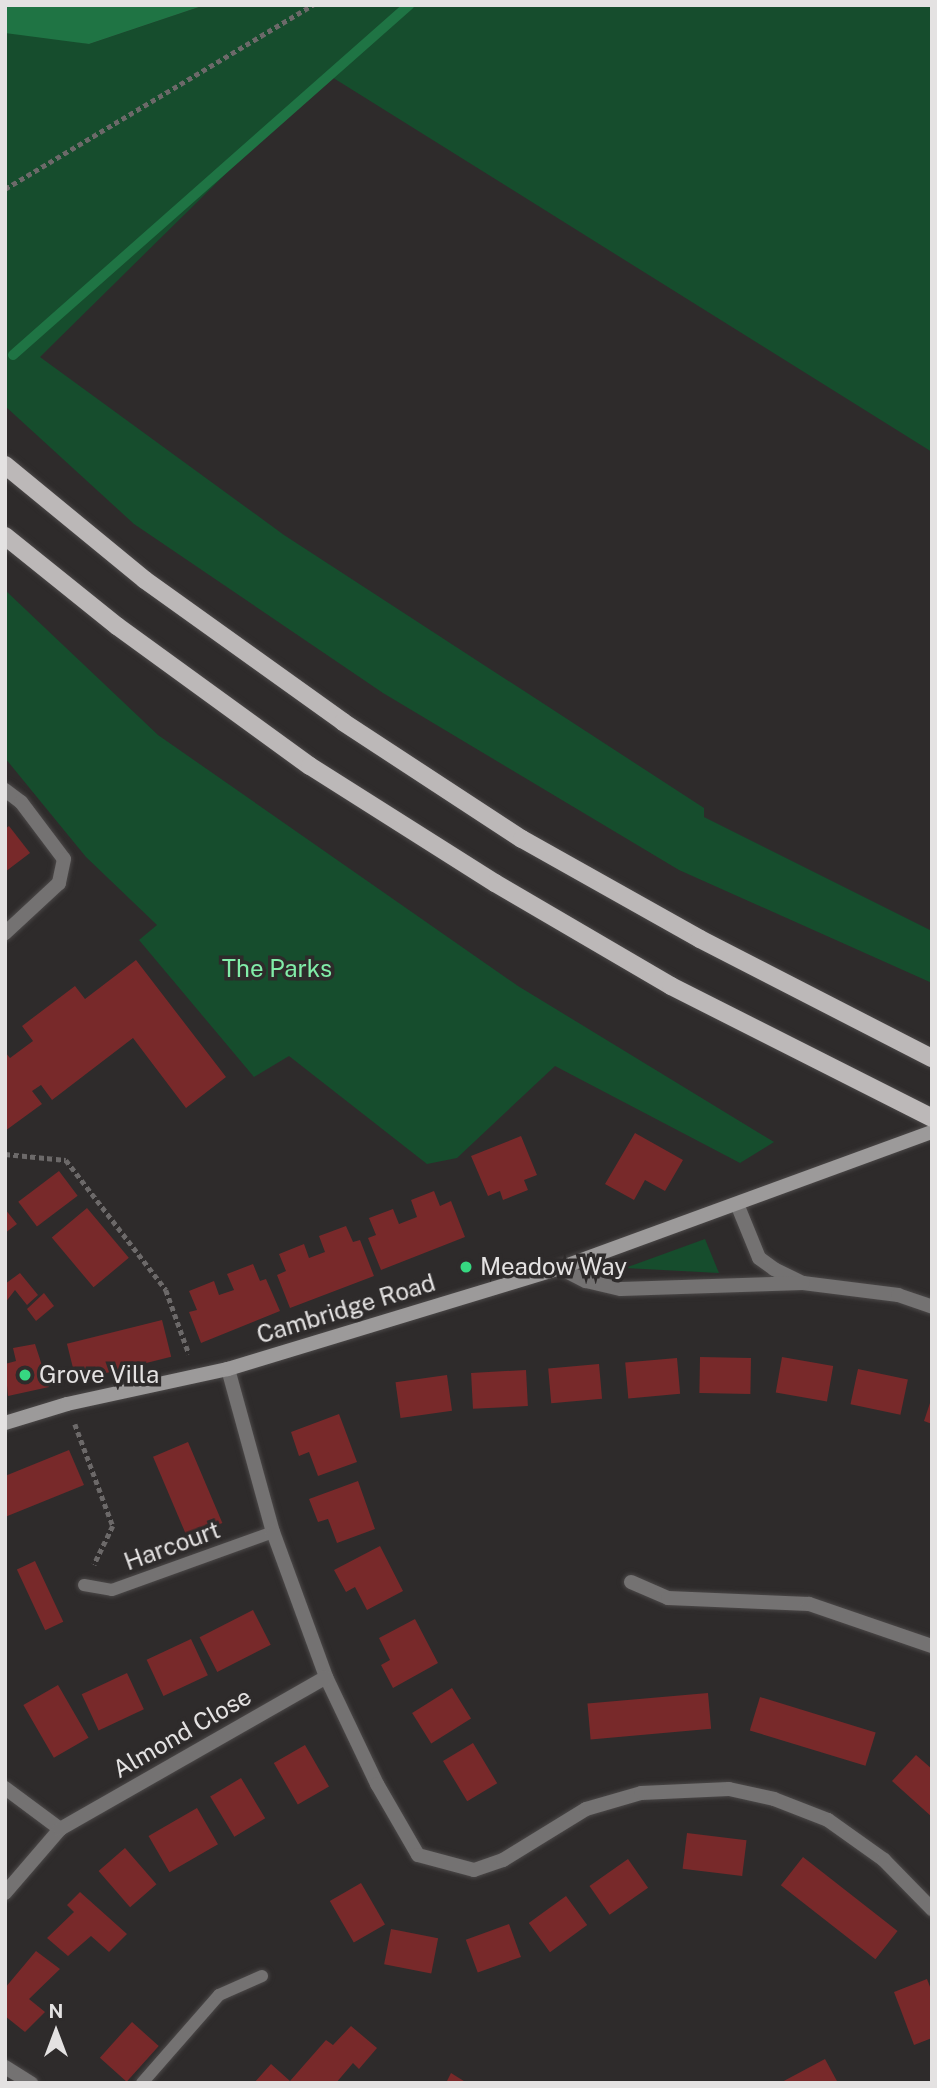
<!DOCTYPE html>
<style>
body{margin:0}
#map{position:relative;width:937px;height:2088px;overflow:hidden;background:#2e2b2b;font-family:"Public Sans",sans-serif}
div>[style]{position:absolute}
.green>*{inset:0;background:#164d2d}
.water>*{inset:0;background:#1f7444}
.stream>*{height:10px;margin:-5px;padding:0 5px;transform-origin:5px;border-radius:5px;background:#1f7444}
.building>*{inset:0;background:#78292a;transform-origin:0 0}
.path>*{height:4.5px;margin-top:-2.25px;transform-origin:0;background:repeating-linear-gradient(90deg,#6c6969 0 5px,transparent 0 8.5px)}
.roads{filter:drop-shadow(0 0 2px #4b4848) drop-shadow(0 0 2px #4b4848)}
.lane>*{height:12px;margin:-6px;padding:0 6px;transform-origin:6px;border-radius:6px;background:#747272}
.street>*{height:14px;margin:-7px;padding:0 7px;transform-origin:7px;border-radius:7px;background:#747272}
.secondary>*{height:14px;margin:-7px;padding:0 7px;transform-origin:7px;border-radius:7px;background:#9c9a9a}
.primary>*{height:18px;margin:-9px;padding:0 9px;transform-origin:9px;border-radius:9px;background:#bcb8b8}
.dots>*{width:19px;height:19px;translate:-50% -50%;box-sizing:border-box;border:4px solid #2e2b2b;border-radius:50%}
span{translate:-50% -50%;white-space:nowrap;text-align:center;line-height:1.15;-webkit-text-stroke:7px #2e2b2b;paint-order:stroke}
.park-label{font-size:24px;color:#81eda8}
.poi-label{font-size:24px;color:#e4e2e2}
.left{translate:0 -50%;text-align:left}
.street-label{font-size:24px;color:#e4e2e2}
.frame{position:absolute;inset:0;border:7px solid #e4e2e2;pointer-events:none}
.north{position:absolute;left:21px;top:1997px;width:70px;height:70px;-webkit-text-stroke:5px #2e2b2b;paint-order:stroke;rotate:0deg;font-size:19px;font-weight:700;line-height:28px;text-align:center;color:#e4e2e2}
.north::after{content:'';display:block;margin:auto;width:24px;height:32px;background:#e4e2e2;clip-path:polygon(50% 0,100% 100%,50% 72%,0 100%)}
</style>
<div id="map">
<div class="green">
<i style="clip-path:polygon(205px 5px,932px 5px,932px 452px,327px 74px,40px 357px,284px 535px,704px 808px,704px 817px,932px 931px,932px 983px,679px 870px,383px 693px,134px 524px,5px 406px,5px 29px,89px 44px)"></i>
<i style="clip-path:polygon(5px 590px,158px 735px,518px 986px,774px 1142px,740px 1163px,555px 1066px,457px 1158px,427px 1164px,289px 1056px,254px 1077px,139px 940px,157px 925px,86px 857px,5px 758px)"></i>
<i style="clip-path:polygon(705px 1239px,719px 1273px,625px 1268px)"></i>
</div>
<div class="water">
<i style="clip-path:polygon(5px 5px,205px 5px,89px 44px,5px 33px)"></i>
</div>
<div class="stream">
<i style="left:13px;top:355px;width:529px;rotate:-41.47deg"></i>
</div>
<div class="building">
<i style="clip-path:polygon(9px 826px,30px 853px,5px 872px,5px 829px)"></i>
<i style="clip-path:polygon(136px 960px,226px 1077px,186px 1108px,133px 1038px,52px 1100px,41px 1085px,32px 1091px,42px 1104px,5px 1131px,5px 1052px,10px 1058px,33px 1041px,22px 1026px,75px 986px,85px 999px)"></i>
<i style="clip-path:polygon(635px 1133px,683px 1160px,665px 1191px,645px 1180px,634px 1200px,605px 1184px)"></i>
<i style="clip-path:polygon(521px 1136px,537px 1175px,524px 1180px,528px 1190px,503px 1200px,500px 1191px,488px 1196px,471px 1156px)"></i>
<i style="left:59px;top:1171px;width:31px;height:51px;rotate:53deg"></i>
<i style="clip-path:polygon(434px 1191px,440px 1206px,451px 1201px,465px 1237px,381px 1270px,368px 1238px,376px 1235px,369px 1218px,393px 1209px,399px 1224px,417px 1217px,411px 1200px)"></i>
<i style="left:87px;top:1208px;width:65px;height:46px;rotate:50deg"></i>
<i style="clip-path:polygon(5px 1209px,17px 1224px,5px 1233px)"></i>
<i style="clip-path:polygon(346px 1226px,353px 1242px,360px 1240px,374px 1276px,290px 1308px,277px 1275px,286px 1271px,279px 1254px,304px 1244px,309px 1258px,325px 1252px,319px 1236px)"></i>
<i style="clip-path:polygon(253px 1264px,260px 1281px,266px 1279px,280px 1311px,201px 1343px,189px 1312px,197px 1310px,189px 1291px,214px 1281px,219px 1295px,234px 1290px,227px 1274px)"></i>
<i style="clip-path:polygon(20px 1273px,38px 1295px,27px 1305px,15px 1290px,5px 1303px,5px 1284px)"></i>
<i style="clip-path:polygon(44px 1293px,54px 1306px,36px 1321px,27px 1309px)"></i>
<i style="left:162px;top:1320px;width:38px;height:98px;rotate:76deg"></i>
<i style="clip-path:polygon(35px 1344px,49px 1387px,8px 1396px,5px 1364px,16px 1361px,13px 1348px)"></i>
<i style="left:700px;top:1357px;width:51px;height:36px;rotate:1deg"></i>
<i style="left:782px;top:1357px;width:52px;height:36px;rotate:10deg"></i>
<i style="left:677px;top:1358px;width:36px;height:52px;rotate:85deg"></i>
<i style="left:599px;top:1364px;width:35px;height:51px;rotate:85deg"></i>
<i style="left:858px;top:1369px;width:51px;height:36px;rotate:12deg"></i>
<i style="left:526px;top:1370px;width:36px;height:55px;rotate:87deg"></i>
<i style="left:447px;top:1375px;width:36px;height:52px;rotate:82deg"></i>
<i style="clip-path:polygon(931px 1400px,932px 1400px,932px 1424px,924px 1421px)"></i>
<i style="clip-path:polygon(339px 1414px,357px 1462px,318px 1476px,309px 1452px,299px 1456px,291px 1432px)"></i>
<i style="left:188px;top:1442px;width:88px;height:38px;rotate:67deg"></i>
<i style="clip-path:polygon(69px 1450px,84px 1485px,5px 1517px,5px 1476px)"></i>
<i style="clip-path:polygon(358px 1481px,375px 1529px,337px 1543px,328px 1519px,318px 1522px,309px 1499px)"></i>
<i style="clip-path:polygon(380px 1546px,403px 1591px,367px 1610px,355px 1587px,346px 1592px,334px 1570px)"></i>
<i style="left:35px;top:1561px;width:67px;height:20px;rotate:65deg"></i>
<i style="left:253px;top:1610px;width:39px;height:60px;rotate:63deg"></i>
<i style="clip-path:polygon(415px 1619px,438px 1663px,393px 1688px,381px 1665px,390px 1660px,379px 1638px)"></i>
<i style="left:191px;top:1639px;width:40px;height:49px;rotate:65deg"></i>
<i style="left:127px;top:1673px;width:40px;height:50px;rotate:65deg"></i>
<i style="left:58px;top:1685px;width:61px;height:40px;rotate:60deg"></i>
<i style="left:452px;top:1688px;width:36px;height:47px;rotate:58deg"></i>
<i style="left:708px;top:1693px;width:36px;height:121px;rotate:85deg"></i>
<i style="left:760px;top:1697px;width:121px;height:35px;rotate:17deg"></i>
<i style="left:473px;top:1743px;width:47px;height:35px;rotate:59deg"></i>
<i style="left:305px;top:1745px;width:48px;height:36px;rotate:60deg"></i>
<i style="clip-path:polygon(916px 1755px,932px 1769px,932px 1817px,892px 1781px)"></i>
<i style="left:241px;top:1778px;width:47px;height:36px;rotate:59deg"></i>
<i style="left:197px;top:1808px;width:42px;height:56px;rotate:60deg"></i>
<i style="left:687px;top:1833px;width:60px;height:36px;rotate:7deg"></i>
<i style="left:125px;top:1848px;width:48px;height:35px;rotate:49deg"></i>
<i style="left:803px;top:1857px;width:120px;height:36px;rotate:38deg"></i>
<i style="left:628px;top:1859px;width:35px;height:47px;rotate:55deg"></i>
<i style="left:361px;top:1883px;width:48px;height:36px;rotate:60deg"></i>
<i style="clip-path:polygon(80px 1892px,127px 1934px,109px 1952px,91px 1936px,68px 1956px,47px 1938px,74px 1912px,67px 1905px)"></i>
<i style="left:566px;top:1896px;width:36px;height:46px;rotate:54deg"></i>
<i style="left:509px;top:1924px;width:35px;height:46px;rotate:70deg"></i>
<i style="left:391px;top:1929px;width:48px;height:36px;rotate:11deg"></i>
<i style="clip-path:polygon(36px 1951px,60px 1969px,29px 1999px,45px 2012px,25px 2032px,5px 2016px,5px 1988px)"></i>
<i style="clip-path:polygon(927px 1979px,932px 1992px,932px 2038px,914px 2045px,894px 1992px)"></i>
<i style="left:132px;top:2022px;width:36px;height:48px;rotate:42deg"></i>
<i style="clip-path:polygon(351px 2026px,377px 2048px,359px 2069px,353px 2063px,336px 2083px,254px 2083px,271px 2064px,290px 2081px,326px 2040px,333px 2045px)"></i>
<i style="clip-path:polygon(825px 2059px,838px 2083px,780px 2083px)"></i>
<i style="clip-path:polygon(451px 2073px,467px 2083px,446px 2083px)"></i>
</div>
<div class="path">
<i style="left:5px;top:189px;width:359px;rotate:-30.9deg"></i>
<i style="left:5px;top:1154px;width:61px;rotate:5.6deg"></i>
<i style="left:66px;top:1160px;width:164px;rotate:52.4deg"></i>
<i style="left:166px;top:1290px;width:68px;rotate:70.2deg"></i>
<i style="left:75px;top:1424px;width:109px;rotate:69.6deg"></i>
<i style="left:113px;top:1526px;width:43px;rotate:116deg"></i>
</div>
<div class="roads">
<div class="lane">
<i style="left:84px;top:1585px;width:28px;rotate:10deg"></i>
<i style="left:112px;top:1590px;width:171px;rotate:-19.8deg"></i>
<i style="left:142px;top:2083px;width:117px;rotate:-48.8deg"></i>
<i style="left:219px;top:1995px;width:47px;rotate:-23.8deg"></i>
</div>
<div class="street">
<i style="left:5px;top:790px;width:20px;rotate:37deg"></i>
<i style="left:21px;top:802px;width:71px;rotate:53deg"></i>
<i style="left:64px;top:859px;width:25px;rotate:102deg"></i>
<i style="left:59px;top:883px;width:74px;rotate:137.2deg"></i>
<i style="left:737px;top:1204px;width:58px;rotate:67.8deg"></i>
<i style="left:759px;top:1258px;width:19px;rotate:36deg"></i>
<i style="left:774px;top:1269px;width:32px;rotate:26deg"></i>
<i style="left:803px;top:1283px;width:96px;rotate:7.2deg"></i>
<i style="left:898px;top:1295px;width:36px;rotate:19deg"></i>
<i style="left:560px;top:1268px;width:29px;rotate:27deg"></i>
<i style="left:586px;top:1281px;width:36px;rotate:13deg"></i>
<i style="left:621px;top:1289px;width:182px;rotate:-1.9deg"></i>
<i style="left:228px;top:1369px;width:169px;rotate:74.6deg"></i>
<i style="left:273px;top:1532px;width:154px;rotate:69.9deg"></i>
<i style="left:326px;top:1677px;width:119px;rotate:64.5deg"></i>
<i style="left:377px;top:1784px;width:82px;rotate:60deg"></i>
<i style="left:418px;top:1855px;width:58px;rotate:15deg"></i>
<i style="left:474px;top:1870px;width:31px;rotate:-19deg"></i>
<i style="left:503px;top:1860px;width:97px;rotate:-31.6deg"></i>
<i style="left:586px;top:1809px;width:57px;rotate:-16.2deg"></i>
<i style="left:641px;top:1793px;width:88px;rotate:-2.6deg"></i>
<i style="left:729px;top:1789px;width:46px;rotate:12.5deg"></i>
<i style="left:774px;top:1799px;width:58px;rotate:21.3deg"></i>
<i style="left:828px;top:1820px;width:69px;rotate:35.5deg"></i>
<i style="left:884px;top:1860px;width:69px;rotate:45.6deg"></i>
<i style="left:631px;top:1582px;width:40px;rotate:23.4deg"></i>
<i style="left:668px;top:1598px;width:141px;rotate:2.4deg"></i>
<i style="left:809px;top:1604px;width:130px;rotate:18.9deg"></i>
<i style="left:5px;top:1788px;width:69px;rotate:36.7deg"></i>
<i style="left:5px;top:1893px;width:84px;rotate:-49.3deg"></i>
<i style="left:60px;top:1829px;width:306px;rotate:-29.7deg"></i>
<i style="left:5px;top:2067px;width:31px;rotate:32deg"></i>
</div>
<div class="secondary">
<i style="left:5px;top:1423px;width:65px;rotate:-17deg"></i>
<i style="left:67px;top:1404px;width:165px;rotate:-12.3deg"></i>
<i style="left:228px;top:1369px;width:347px;rotate:-16.9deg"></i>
<i style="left:560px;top:1268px;width:396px;rotate:-20.1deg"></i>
</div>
<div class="primary">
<i style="left:5px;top:465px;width:181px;rotate:39.4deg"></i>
<i style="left:145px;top:580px;width:244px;rotate:35.6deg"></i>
<i style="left:343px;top:722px;width:214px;rotate:33.2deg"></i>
<i style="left:522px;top:839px;width:204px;rotate:29.3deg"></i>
<i style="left:700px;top:939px;width:261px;rotate:27.2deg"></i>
<i style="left:5px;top:536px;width:144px;rotate:38.8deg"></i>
<i style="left:117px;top:626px;width:238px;rotate:36deg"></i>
<i style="left:310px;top:766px;width:219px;rotate:32.3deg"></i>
<i style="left:495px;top:883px;width:204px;rotate:30.3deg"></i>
<i style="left:671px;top:986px;width:292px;rotate:26.8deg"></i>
</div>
</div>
<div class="dots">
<i style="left:466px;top:1267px;background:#36d881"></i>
<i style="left:25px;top:1375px;background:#36d881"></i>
</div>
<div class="park-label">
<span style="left:277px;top:969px">The Parks</span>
</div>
<div class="poi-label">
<span class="left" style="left:480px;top:1267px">Meadow Way</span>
<span class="left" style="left:39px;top:1375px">Grove Villa</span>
</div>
<div class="street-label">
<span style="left:346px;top:1309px;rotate:-17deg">Cambridge Road</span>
<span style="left:172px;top:1546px;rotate:-20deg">Harcourt</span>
<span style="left:182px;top:1733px;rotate:-30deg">Almond Close</span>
</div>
<div class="frame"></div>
<div class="north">N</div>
</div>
